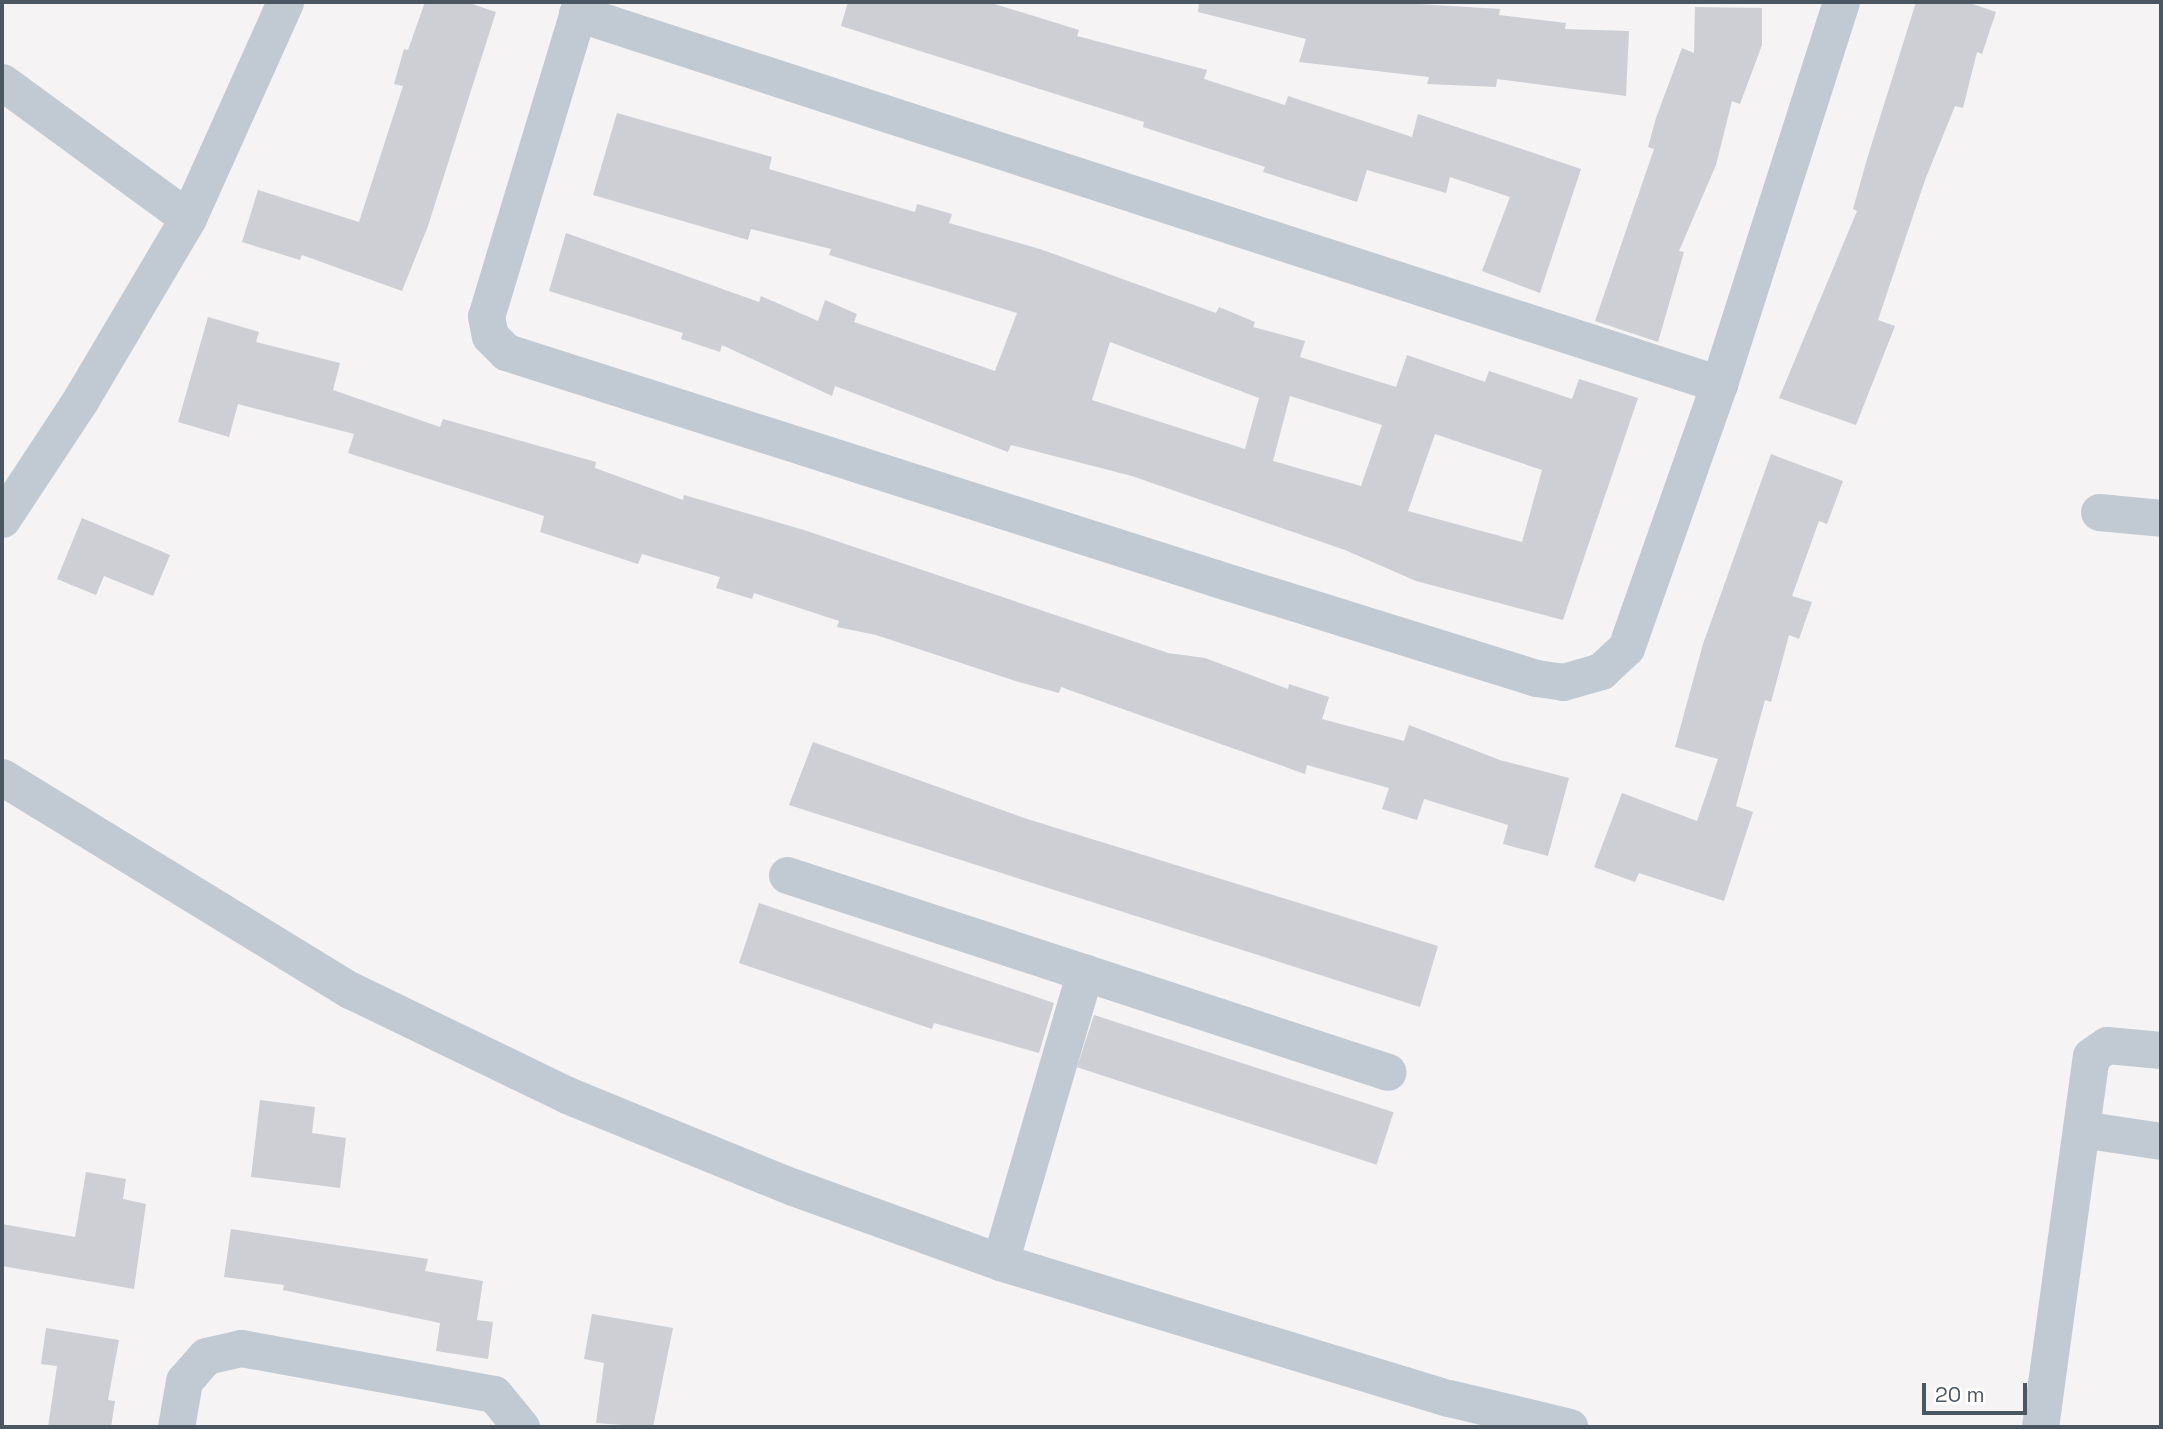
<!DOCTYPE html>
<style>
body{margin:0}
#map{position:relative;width:2163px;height:1429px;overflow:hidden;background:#f5f3f3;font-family:"Space Grotesk",sans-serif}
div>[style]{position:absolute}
.building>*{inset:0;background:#cdcfd5;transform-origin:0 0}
.street>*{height:37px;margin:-18.5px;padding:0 18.5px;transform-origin:18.5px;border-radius:18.5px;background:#c1cad2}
span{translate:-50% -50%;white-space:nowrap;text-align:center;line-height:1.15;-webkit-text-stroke:5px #fff;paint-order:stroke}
.frame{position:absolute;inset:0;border:4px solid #4a5661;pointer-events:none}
.scale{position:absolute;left:1922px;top:1383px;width:105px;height:32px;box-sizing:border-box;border:4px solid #4a5661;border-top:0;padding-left:9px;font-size:21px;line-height:24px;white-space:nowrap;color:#4a5661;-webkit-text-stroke:5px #fff;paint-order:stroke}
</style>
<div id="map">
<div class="building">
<i style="clip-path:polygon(425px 2px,466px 2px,496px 12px,428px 226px,402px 291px,302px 255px,300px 260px,242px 242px,258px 190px,359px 222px,403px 86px,394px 84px,404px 49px,408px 50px)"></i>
<i style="clip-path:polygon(848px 2px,988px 2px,1079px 30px,1077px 36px,1207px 70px,1204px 79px,1285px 105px,1288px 96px,1412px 137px,1418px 114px,1581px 169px,1540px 293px,1482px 271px,1510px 197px,1450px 177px,1446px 193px,1367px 170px,1357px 202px,1263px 172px,1265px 167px,1143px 127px,1144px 122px,841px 26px)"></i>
<i style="clip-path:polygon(1199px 2px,1386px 2px,1500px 9px,1499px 15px,1566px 23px,1565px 29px,1629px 31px,1626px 96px,1497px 79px,1496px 87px,1427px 84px,1429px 77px,1299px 62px,1306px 39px,1198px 12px)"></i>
<i style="clip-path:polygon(1916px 2px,1967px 2px,1996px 12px,1982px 54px,1977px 52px,1963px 108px,1955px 106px,1925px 180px,1878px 320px,1895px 326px,1856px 425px,1779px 398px,1857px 211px,1853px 209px,1867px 159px)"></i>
<i style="clip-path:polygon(1695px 7px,1762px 8px,1762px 45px,1740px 104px,1732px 101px,1716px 165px,1679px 251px,1684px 252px,1658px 342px,1595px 321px,1654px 149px,1648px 147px,1656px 118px,1682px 48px,1694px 53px)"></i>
<i style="clip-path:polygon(evenodd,617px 113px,772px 157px,769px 169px,915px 212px,917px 204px,952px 214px,949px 223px,1040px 249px,1216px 313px,1219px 307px,1255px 322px,1253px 327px,1305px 341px,1300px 357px,1396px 387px,1407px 355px,1485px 382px,1489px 371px,1572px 399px,1579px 379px,1638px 398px,1563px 620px,1416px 581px,1345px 550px,1132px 476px,1011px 445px,1008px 452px,835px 386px,832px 396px,722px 345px,720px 352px,681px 339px,683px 333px,549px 291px,566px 233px,759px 302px,761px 296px,818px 321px,825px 300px,857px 314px,854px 322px,995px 371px,1017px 313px,829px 255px,831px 249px,751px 229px,748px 240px,593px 195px,617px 113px,1110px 342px,1259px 398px,1245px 449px,1092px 400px,1110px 342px,617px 113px,1290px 396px,1382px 425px,1361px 486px,1273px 461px,1290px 396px,617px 113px,1435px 434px,1542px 470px,1522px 542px,1408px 511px,1435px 434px)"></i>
<i style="clip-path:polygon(208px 317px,259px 332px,256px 342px,340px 363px,333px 390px,440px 427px,443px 419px,596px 462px,595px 468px,683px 500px,684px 495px,804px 530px,1168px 653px,1205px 658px,1288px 689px,1289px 684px,1329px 697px,1322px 719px,1404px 741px,1409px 725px,1500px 760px,1569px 778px,1548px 856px,1503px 844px,1508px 825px,1424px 799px,1417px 820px,1382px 809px,1389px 788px,1307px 765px,1305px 774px,1061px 687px,1059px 693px,1019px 682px,876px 635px,837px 627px,839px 621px,754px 593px,752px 599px,716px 588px,720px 577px,642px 554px,638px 564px,540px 532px,544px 516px,348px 453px,354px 434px,238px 404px,229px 437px,178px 422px)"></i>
<i style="clip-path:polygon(1771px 454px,1843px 481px,1827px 524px,1819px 521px,1792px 596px,1812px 602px,1799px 639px,1789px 635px,1771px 702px,1765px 700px,1736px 806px,1753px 812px,1724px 901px,1639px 873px,1635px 882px,1594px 867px,1622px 793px,1697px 821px,1718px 759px,1675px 747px,1703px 644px)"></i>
<i style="clip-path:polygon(82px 518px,170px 555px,153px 596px,104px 576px,96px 595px,57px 579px)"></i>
<i style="clip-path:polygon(813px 742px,1024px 818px,1438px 946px,1420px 1007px,789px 805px)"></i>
<i style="clip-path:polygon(759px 903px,1054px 1003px,1039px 1053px,934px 1023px,932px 1029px,739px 963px)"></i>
<i style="left:1094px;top:1015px;width:315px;height:55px;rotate:18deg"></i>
<i style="clip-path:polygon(260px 1100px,315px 1107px,312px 1133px,346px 1138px,340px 1188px,251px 1177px)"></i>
<i style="clip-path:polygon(86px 1172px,126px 1179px,123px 1199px,146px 1204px,134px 1289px,2px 1266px,2px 1224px,75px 1237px)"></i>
<i style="clip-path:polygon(231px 1229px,428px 1259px,425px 1271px,483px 1281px,477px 1320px,493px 1322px,488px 1359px,436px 1351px,440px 1323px,283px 1290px,284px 1285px,224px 1277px)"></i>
<i style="clip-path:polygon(592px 1314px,673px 1328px,653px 1427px,596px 1423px,604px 1363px,584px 1359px)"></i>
<i style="clip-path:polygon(46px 1328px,119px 1340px,108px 1400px,115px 1401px,111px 1427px,48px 1427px,57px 1366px,41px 1364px)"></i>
</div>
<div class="street">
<i style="left:581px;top:2px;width:328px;rotate:106.8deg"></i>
<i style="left:486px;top:316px;width:20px;rotate:79deg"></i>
<i style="left:490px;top:336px;width:23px;rotate:45deg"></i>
<i style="left:506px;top:352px;width:744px;rotate:17.68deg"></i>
<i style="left:1215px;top:578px;width:336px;rotate:17.3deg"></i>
<i style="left:1536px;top:678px;width:27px;rotate:8deg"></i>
<i style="left:1563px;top:682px;width:40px;rotate:-16deg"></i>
<i style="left:1601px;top:671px;width:34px;rotate:-43deg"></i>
<i style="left:1626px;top:648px;width:280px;rotate:-70.6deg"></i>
<i style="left:1719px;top:384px;width:401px;rotate:-72.3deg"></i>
<i style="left:577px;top:13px;width:1201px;rotate:18deg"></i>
<i style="left:2px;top:82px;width:230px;rotate:36.2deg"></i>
<i style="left:2099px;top:512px;width:62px;rotate:5.5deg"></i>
<i style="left:2px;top:519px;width:144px;rotate:-56.6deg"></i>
<i style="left:81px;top:399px;width:210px;rotate:-59.4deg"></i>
<i style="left:188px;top:218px;width:237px;rotate:-65.8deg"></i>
<i style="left:2px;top:777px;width:408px;rotate:31.5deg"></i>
<i style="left:350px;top:990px;width:241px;rotate:25.8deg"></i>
<i style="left:567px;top:1095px;width:244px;rotate:22.2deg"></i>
<i style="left:793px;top:1187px;width:220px;rotate:19.9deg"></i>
<i style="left:1000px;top:1262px;width:469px;rotate:16.9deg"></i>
<i style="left:1449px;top:1398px;width:124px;rotate:13.5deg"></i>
<i style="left:787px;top:875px;width:632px;rotate:18.15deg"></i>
<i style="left:2081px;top:1129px;width:81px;rotate:8.5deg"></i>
<i style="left:1000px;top:1262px;width:302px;rotate:-73.7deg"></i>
<i style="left:176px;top:1427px;width:47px;rotate:-80.1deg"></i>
<i style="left:184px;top:1381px;width:33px;rotate:-49deg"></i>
<i style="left:206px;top:1356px;width:36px;rotate:-13deg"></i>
<i style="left:241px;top:1348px;width:257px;rotate:10.3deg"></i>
<i style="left:494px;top:1394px;width:43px;rotate:50.7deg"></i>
<i style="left:2040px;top:1427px;width:374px;rotate:-82.2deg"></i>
<i style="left:2091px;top:1056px;width:19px;rotate:-35deg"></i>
<i style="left:2107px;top:1045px;width:54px;rotate:5.3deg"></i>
</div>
<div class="frame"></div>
<div class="scale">20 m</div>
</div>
